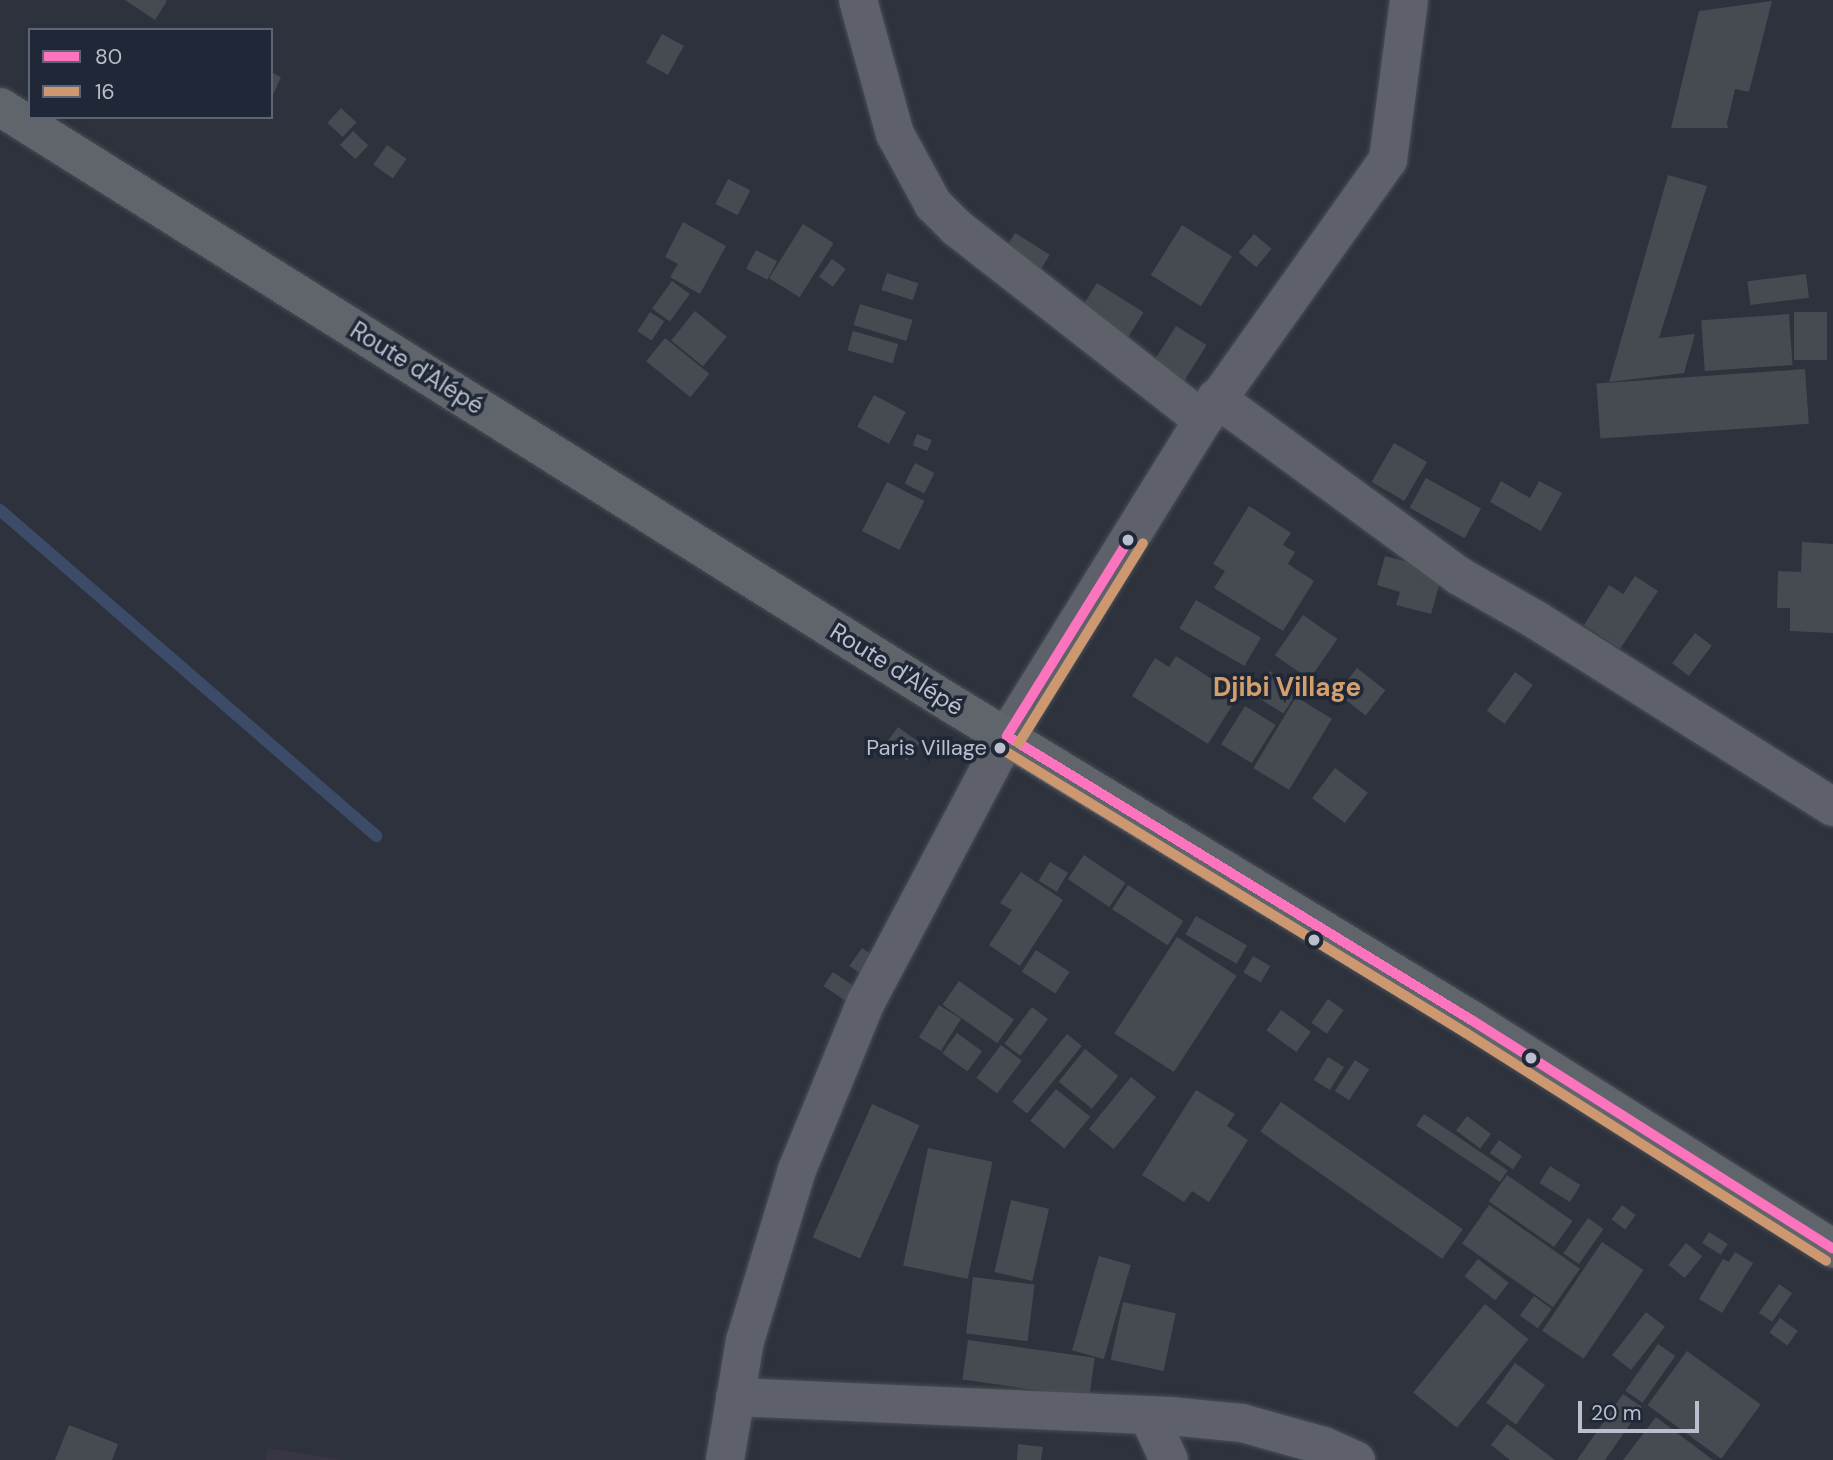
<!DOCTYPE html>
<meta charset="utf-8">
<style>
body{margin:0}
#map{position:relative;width:1833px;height:1460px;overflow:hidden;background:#2d323c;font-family:"DM Sans",sans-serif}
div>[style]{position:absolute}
.medical>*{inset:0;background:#383645}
.stream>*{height:12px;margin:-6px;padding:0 6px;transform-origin:6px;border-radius:6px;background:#3c4b67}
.building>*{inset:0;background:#464b52;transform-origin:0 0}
.roads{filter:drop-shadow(0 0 2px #4a4d54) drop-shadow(0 0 2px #4a4d54)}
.minor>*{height:38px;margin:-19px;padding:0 19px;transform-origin:19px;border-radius:19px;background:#5e616a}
.major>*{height:38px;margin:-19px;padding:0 19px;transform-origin:19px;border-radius:19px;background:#60646b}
.bus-1>*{height:10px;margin:-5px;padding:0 5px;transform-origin:5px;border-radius:5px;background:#fc73be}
.bus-2>*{height:10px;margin:-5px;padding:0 5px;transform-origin:5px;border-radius:5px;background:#cd976f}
.dots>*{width:19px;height:19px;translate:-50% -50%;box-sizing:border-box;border:4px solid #202837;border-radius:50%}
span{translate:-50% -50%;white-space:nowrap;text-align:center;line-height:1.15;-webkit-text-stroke:7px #202837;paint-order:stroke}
.bus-label{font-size:22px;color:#b9bfcc}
.right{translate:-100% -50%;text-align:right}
.street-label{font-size:24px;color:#b9bfcc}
.neighbourhood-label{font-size:26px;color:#d59f6b;font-weight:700}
.legend{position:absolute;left:28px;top:28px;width:245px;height:91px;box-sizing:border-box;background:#202837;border:2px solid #5d6473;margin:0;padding:9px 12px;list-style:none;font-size:21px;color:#b9bfcc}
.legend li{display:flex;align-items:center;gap:14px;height:35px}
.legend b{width:35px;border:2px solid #5d6473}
.scale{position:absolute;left:1578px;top:1401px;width:121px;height:32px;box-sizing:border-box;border:4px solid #b9bfcc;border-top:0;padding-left:9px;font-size:21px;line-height:24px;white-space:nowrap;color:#b9bfcc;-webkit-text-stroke:5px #202837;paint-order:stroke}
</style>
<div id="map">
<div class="medical">
<i style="clip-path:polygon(267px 1448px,343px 1460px,266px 1460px)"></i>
</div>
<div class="stream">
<i style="left:0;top:510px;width:498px;rotate:40.9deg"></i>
</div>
<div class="building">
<i style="clip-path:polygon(125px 0,165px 0,167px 1px,155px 20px)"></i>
<i style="clip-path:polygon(1772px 1px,1749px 92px,1735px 89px,1727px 123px,1728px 128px,1671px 128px,1699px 11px)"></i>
<i style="left:662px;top:34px;width:25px;height:33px;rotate:29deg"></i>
<i style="clip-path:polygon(271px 72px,281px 77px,273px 95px,271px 94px)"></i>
<i style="left:341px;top:108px;width:21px;height:20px;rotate:43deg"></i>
<i style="left:353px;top:131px;width:21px;height:19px;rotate:43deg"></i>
<i style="left:387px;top:145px;width:24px;height:24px;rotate:35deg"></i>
<i style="clip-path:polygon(1668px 175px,1707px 186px,1659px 338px,1695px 334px,1684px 373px,1609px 382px)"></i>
<i style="left:728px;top:179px;width:25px;height:28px;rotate:27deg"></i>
<i style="clip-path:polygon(683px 222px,726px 246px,700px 294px,670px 277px,678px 264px,665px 257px)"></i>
<i style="left:803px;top:224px;width:36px;height:64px;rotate:32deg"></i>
<i style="left:1182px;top:225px;width:59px;height:59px;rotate:32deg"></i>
<i style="left:1015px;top:233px;width:41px;height:25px;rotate:32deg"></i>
<i style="left:1254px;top:234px;width:23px;height:24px;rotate:40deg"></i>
<i style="left:756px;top:250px;width:24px;height:21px;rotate:28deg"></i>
<i style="left:832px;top:259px;width:17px;height:22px;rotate:36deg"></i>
<i style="left:887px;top:273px;width:33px;height:18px;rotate:18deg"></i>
<i style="left:1806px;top:274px;width:24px;height:59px;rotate:83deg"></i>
<i style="left:672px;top:281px;width:22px;height:34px;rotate:36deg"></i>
<i style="left:1097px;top:283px;width:55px;height:31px;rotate:32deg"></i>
<i style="left:860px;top:304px;width:55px;height:22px;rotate:17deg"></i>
<i style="left:695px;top:311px;width:41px;height:38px;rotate:39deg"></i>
<i style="left:650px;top:312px;width:17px;height:23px;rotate:33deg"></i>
<i style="left:1794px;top:312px;width:33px;height:48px"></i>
<i style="left:1789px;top:314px;width:51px;height:88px;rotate:86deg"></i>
<i style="left:1176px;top:326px;width:36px;height:52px;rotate:32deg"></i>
<i style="left:853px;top:331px;width:47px;height:20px;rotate:16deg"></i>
<i style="left:665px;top:338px;width:57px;height:30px;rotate:39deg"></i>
<i style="left:1805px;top:369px;width:55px;height:209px;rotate:86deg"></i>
<i style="left:874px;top:395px;width:36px;height:36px;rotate:28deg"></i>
<i style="left:917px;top:434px;width:16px;height:12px;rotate:22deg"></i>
<i style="left:1394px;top:443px;width:38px;height:45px;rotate:30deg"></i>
<i style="left:915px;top:463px;width:22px;height:23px;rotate:27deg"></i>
<i style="left:1426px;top:478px;width:63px;height:34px;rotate:29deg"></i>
<i style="clip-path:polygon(1501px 481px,1530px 498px,1539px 481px,1562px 493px,1541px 531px,1490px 502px)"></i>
<i style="left:887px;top:482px;width:42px;height:55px;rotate:27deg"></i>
<i style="clip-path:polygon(1249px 506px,1291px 533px,1283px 545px,1295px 552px,1288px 564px,1314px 581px,1283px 631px,1214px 588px,1225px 571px,1213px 564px)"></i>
<i style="clip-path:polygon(1802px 542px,1833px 544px,1833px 633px,1790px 631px,1790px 608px,1777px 608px,1778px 571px,1801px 572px)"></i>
<i style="clip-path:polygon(1385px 556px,1443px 571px,1431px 614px,1396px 605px,1400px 592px,1377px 585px)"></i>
<i style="clip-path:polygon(1635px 576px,1658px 591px,1620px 649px,1584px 625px,1609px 585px,1623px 594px)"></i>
<i style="left:1196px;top:600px;width:75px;height:33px;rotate:30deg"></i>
<i style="left:1303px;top:615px;width:42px;height:49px;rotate:35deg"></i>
<i style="left:1695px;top:633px;width:21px;height:38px;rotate:37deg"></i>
<i style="clip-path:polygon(1176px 656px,1238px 696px,1208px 744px,1132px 696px,1155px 658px,1169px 667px)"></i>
<i style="left:1357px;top:668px;width:36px;height:32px;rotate:38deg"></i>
<i style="left:1270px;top:671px;width:34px;height:29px;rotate:32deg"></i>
<i style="left:1515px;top:672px;width:22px;height:48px;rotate:36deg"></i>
<i style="left:1296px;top:697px;width:42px;height:83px;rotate:31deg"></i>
<i style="left:1245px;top:706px;width:36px;height:45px;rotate:32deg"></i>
<i style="left:898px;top:727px;width:27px;height:22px;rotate:36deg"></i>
<i style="left:1335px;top:768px;width:41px;height:38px;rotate:37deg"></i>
<i style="left:1084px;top:855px;width:50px;height:29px;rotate:34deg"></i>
<i style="left:1050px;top:862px;width:21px;height:22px;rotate:31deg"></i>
<i style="clip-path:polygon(1021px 872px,1063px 900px,1020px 966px,989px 945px,1012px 910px,1000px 903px)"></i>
<i style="left:1128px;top:885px;width:66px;height:29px;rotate:33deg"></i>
<i style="left:1196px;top:916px;width:59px;height:21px;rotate:30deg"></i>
<i style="left:1177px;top:937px;width:71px;height:115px;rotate:33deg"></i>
<i style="left:862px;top:948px;width:21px;height:22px;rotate:35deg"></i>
<i style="left:1036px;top:950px;width:40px;height:26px;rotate:33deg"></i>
<i style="left:1253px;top:956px;width:20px;height:19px;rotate:30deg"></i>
<i style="left:833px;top:972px;width:27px;height:17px;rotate:34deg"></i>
<i style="left:959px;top:981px;width:67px;height:29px;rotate:35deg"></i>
<i style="left:1328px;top:999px;width:19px;height:29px;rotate:35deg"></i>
<i style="left:939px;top:1005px;width:26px;height:38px;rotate:32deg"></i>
<i style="left:1032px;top:1007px;width:20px;height:46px;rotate:37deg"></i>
<i style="left:1281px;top:1010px;width:37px;height:25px;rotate:36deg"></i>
<i style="left:957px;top:1033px;width:31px;height:25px;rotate:36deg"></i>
<i style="left:1067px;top:1034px;width:19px;height:87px;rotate:39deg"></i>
<i style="left:1001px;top:1045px;width:26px;height:41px;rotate:37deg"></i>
<i style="left:1085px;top:1049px;width:43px;height:42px;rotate:39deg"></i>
<i style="left:1328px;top:1057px;width:19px;height:27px;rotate:32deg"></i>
<i style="left:1355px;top:1060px;width:17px;height:37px;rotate:33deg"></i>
<i style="left:1131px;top:1077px;width:32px;height:67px;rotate:39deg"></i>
<i style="left:1056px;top:1089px;width:44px;height:41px;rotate:39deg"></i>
<i style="clip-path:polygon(1196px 1090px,1235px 1114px,1227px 1126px,1248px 1140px,1209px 1202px,1192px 1191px,1184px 1202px,1142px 1175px)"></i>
<i style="left:1281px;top:1102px;width:222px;height:36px;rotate:35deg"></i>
<i style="left:872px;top:1104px;width:52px;height:146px;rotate:24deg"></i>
<i style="left:1424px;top:1114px;width:101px;height:14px;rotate:34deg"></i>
<i style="left:1467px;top:1116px;width:30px;height:18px;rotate:37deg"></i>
<i style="left:1499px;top:1140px;width:28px;height:16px;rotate:35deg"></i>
<i style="left:928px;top:1148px;width:66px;height:120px;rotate:12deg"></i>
<i style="left:1550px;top:1166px;width:36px;height:20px;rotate:32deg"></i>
<i style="left:1507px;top:1175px;width:80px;height:32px;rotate:35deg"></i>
<i style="left:1011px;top:1200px;width:39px;height:74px;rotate:13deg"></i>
<i style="left:1489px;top:1205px;width:111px;height:47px;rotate:35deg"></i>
<i style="left:1622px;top:1205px;width:17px;height:18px;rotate:36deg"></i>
<i style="left:1588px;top:1218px;width:19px;height:43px;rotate:35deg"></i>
<i style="left:1709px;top:1232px;width:22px;height:13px;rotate:32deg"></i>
<i style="left:1602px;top:1242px;width:50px;height:107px;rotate:34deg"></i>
<i style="left:1686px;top:1243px;width:21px;height:28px;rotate:39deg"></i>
<i style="clip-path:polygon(1735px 1252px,1753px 1263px,1722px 1313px,1699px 1299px,1723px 1259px,1729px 1262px)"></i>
<i style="left:1099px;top:1256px;width:33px;height:98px;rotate:16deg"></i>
<i style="left:1478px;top:1259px;width:39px;height:22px;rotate:38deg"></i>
<i style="left:973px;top:1277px;width:62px;height:57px;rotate:7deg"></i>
<i style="left:1779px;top:1284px;width:16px;height:35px;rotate:35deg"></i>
<i style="left:1534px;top:1296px;width:22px;height:24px;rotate:36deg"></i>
<i style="left:1123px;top:1302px;width:54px;height:59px;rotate:12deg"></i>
<i style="left:1485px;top:1304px;width:56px;height:114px;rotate:39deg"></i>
<i style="left:1646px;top:1312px;width:24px;height:55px;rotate:38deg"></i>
<i style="left:1780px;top:1318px;width:22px;height:18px;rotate:36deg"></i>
<i style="left:968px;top:1340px;width:128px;height:40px;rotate:8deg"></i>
<i style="left:1658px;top:1344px;width:21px;height:57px;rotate:35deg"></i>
<i style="left:1687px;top:1351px;width:91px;height:67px;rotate:36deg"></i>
<i style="left:1515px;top:1363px;width:37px;height:49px;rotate:36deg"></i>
<i style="clip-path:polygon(1623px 1394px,1642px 1407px,1605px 1460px,1577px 1460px)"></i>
<i style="clip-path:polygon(1656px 1417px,1713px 1460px,1623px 1460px)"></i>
<i style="clip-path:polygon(1507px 1424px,1555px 1460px,1510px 1460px,1491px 1445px)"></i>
<i style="clip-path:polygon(69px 1425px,118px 1444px,112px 1460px,55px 1460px)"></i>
<i style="clip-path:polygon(1018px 1444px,1043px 1447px,1041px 1460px,1017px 1460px)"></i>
</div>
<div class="roads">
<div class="minor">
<i style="left:858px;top:0;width:139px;rotate:74.6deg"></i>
<i style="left:895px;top:134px;width:80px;rotate:61.5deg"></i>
<i style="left:933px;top:204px;width:34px;rotate:45deg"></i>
<i style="left:957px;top:228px;width:312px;rotate:38deg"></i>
<i style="left:1216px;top:398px;width:301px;rotate:36.2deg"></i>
<i style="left:1459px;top:576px;width:89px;rotate:29.7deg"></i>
<i style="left:1536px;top:620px;width:351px;rotate:32.2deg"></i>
<i style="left:735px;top:1397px;width:435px;rotate:2.5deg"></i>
<i style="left:1170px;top:1416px;width:72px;rotate:5.6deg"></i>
<i style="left:1242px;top:1423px;width:85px;rotate:15.7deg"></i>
<i style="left:1324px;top:1446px;width:35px;rotate:24deg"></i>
<i style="left:1149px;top:1417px;width:47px;rotate:65.1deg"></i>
<i style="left:725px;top:1460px;width:121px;rotate:-80.5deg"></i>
<i style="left:745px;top:1341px;width:179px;rotate:-73.1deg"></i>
<i style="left:797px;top:1170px;width:182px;rotate:-67.7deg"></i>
<i style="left:866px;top:1002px;width:301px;rotate:-62.1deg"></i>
<i style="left:1007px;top:736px;width:372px;rotate:-58.2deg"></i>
<i style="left:1203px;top:420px;width:319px;rotate:-54.6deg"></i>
<i style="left:1388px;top:160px;width:161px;rotate:-82.5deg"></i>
</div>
<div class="major">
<i style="left:0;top:107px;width:1112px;rotate:32.1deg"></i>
<i style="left:942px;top:698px;width:622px;rotate:31.31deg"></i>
<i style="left:1473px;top:1021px;width:426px;rotate:32.3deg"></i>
</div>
</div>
<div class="bus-1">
<i style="left:1007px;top:736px;width:546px;rotate:31.45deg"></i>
<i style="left:1473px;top:1021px;width:426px;rotate:32.3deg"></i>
<i style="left:1007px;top:736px;width:235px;rotate:-58.2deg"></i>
</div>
<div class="bus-2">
<i style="left:1019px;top:743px;width:235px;rotate:-58.2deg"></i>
<i style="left:1000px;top:748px;width:546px;rotate:31.45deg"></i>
<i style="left:1466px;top:1033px;width:426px;rotate:32.3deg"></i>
</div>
<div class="dots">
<i style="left:1128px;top:540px;background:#b9bfcc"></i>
<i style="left:1000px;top:748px;background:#b9bfcc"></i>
<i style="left:1314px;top:940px;background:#b9bfcc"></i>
<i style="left:1531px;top:1058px;background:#b9bfcc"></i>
</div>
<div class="bus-label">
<span class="right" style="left:987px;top:748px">Paris Village</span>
</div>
<div class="street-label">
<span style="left:417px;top:368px;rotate:32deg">Route d'Alépé</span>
<span style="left:897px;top:669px;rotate:32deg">Route d'Alépé</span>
</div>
<div class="neighbourhood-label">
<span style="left:1287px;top:688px">Djibi Village</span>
</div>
<ul class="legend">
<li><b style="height:9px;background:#fc73be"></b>80</li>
<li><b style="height:9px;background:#cd976f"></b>16</li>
</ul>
<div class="scale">20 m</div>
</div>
